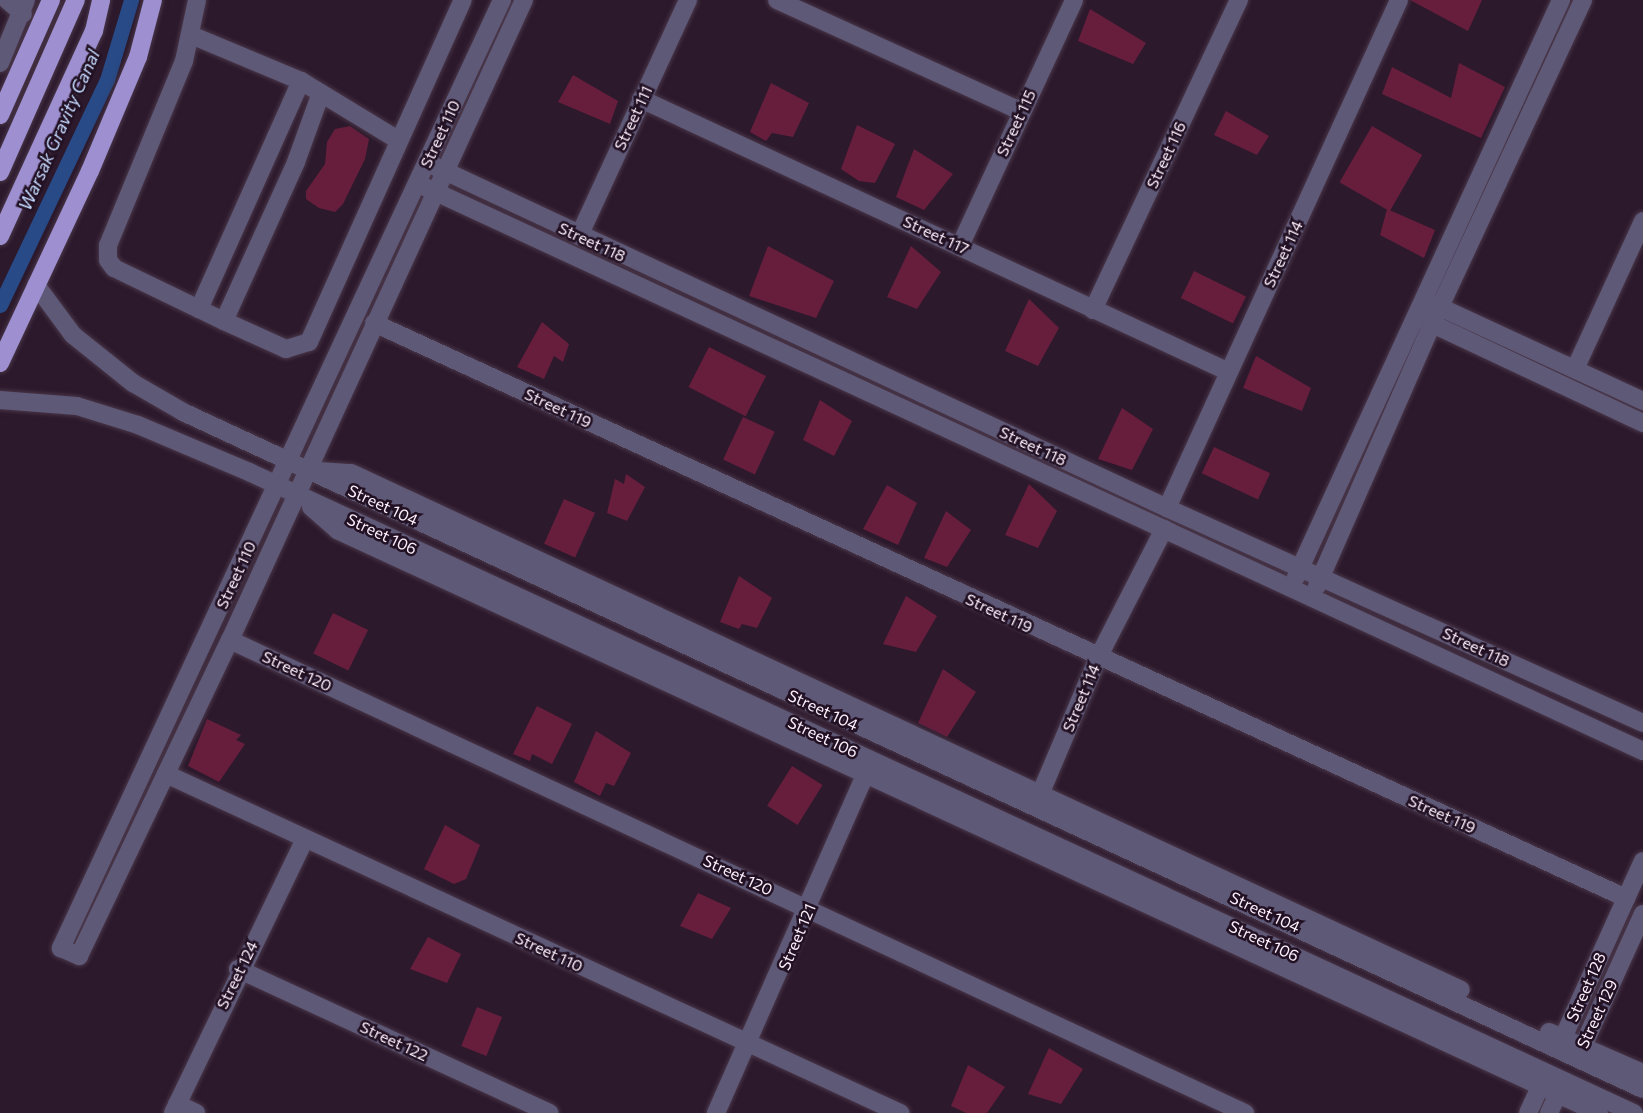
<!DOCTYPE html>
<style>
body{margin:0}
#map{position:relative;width:1643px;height:1113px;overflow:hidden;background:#2c192c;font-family:Commissioner,sans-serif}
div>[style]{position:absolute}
.canal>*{height:15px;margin:-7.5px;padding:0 7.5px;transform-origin:7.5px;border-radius:7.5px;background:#284a86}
.building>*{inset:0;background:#671e3d;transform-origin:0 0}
.roads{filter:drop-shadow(0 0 2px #493749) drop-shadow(0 0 2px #493749)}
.minor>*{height:18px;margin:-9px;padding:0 9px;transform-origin:9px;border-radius:9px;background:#5f5978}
.major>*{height:18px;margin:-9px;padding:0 9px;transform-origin:9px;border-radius:9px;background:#9e90d0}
span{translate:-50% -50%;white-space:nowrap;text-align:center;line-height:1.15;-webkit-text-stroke:5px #221023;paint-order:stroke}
.street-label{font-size:16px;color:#fceffc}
.water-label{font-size:18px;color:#c4dafe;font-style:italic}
</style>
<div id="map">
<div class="canal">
<i style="left:0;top:305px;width:249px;rotate:-64.6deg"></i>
<i style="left:107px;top:80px;width:84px;rotate:-73.3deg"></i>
</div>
<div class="building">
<i style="clip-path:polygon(1410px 0,1482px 0,1468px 31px)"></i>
<i style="clip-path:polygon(1090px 9px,1146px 43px,1133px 64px,1078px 41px)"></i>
<i style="clip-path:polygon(1459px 63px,1505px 87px,1481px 138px,1382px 94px,1392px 67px,1451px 98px)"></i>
<i style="clip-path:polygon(573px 75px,618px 101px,610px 124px,558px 102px)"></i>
<i style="clip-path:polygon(771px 83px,809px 103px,793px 137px,772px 133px,766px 141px,750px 132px)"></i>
<i style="clip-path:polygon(1226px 111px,1269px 136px,1257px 155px,1214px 135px)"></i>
<i style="clip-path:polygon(857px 125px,895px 144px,875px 183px,859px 181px,841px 169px)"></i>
<i style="clip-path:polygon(350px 126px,369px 139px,365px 159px,343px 204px,335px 212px,319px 208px,306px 199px,306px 191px,325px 164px,327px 142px,335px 129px)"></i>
<i style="left:1372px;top:126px;width:58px;height:65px;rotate:30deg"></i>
<i style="clip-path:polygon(914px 149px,953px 174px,924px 210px,896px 197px)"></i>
<i style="clip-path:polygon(1387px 209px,1435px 230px,1424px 258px,1380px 235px)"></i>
<i style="clip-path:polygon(768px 246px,834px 281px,816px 318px,749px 296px)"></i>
<i style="clip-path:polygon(911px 246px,941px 272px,917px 309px,887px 297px)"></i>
<i style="left:1194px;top:271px;width:58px;height:30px;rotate:26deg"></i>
<i style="clip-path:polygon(1029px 299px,1059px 328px,1038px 366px,1005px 351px)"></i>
<i style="clip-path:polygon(542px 322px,569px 344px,563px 362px,554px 356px,544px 379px,517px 367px)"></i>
<i style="left:709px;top:347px;width:64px;height:45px;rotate:27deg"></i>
<i style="clip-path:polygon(1256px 356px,1311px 388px,1302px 411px,1243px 388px)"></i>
<i style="clip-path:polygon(820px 400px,852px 421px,834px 456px,803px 440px)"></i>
<i style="clip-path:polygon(1122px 408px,1153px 429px,1132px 470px,1098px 459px)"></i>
<i style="left:743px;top:417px;width:35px;height:47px;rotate:25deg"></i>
<i style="left:1214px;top:447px;width:62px;height:29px;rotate:25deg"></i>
<i style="clip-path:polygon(626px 474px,645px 487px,627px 521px,607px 513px,615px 479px,624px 484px)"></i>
<i style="clip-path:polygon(1029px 484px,1057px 511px,1038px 548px,1005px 535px)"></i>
<i style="clip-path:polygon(887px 485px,917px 503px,898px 545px,863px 529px)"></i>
<i style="left:564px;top:499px;width:34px;height:49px;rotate:24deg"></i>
<i style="clip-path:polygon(946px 511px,971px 530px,947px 567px,924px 558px)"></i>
<i style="clip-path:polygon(739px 576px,772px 598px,757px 628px,742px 624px,739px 629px,720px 622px)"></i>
<i style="clip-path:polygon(906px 596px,937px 616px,916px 652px,883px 644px)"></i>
<i style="left:333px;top:613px;width:39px;height:45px;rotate:26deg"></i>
<i style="clip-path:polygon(943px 669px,976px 692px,947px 737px,918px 723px)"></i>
<i style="clip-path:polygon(537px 706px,572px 724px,552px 764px,532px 754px,530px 761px,513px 754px)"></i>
<i style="clip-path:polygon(207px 719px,241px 735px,236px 740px,245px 744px,219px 782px,188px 766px)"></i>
<i style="clip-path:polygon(596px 731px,631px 753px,614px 786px,606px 783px,600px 796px,574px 782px)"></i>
<i style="left:792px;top:766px;width:36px;height:47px;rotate:32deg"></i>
<i style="clip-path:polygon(445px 825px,480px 845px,466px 879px,454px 884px,424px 869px)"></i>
<i style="clip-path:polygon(698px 893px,731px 908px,712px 939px,680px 926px)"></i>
<i style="clip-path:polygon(428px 937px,461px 954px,447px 983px,410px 969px)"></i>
<i style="left:477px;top:1007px;width:27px;height:42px;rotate:22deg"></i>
<i style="clip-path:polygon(1049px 1048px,1083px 1069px,1061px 1104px,1028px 1094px)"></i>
<i style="clip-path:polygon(968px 1065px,1005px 1087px,987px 1113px,966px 1113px,951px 1106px)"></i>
</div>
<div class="roads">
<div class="minor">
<i style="left:7px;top:0;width:21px;rotate:41deg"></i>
<i style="left:197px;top:0;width:62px;rotate:102deg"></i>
<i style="left:184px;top:61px;width:199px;rotate:112.4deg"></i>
<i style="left:108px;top:245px;width:15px;rotate:90deg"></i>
<i style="left:108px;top:260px;width:10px;rotate:53deg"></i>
<i style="left:114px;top:268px;width:94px;rotate:25.8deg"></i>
<i style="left:199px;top:309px;width:250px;rotate:-65.9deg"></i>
<i style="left:502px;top:0;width:1046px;rotate:114.95deg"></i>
<i style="left:61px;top:948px;width:20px;rotate:24deg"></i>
<i style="left:79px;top:956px;width:350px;rotate:-64.5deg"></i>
<i style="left:230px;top:640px;width:704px;rotate:-65.33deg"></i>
<i style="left:777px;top:0;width:268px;rotate:24.5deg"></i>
<i style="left:191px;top:35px;width:119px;rotate:22.7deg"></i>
<i style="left:301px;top:81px;width:114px;rotate:31.3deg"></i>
<i style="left:0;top:63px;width:68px;rotate:-67.6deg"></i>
<i style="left:641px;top:99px;width:648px;rotate:24.9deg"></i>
<i style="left:434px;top:166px;width:809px;rotate:25.01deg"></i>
<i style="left:1167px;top:508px;width:522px;rotate:24.31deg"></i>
<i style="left:425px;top:187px;width:1342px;rotate:24.85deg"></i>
<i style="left:579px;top:236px;width:260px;rotate:-65.2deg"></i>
<i style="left:960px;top:246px;width:271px;rotate:-65.1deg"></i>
<i style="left:36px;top:285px;width:62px;rotate:53.5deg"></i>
<i style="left:73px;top:335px;width:77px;rotate:38.7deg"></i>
<i style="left:133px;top:383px;width:58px;rotate:30.1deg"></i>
<i style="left:183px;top:412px;width:1609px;rotate:24.88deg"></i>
<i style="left:1431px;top:303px;width:234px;rotate:24.8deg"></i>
<i style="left:199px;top:309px;width:28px;rotate:26deg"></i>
<i style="left:224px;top:321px;width:175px;rotate:-65.6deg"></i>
<i style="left:296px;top:162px;width:73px;rotate:-70.1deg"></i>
<i style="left:1093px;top:310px;width:343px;rotate:-64.8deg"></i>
<i style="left:1422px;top:319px;width:244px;rotate:25.2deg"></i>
<i style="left:224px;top:321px;width:68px;rotate:24.3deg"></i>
<i style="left:286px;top:349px;width:24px;rotate:-17deg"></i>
<i style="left:309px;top:342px;width:375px;rotate:-65.8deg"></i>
<i style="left:374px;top:323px;width:1378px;rotate:24.67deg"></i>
<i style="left:1575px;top:369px;width:163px;rotate:-65.3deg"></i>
<i style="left:0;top:400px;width:77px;rotate:4.5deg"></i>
<i style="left:77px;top:406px;width:64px;rotate:17.3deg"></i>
<i style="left:138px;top:425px;width:121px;rotate:22.9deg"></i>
<i style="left:249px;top:472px;width:1526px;rotate:24.84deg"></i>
<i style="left:319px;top:471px;width:32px;rotate:4deg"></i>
<i style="left:351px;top:473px;width:1224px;rotate:24.97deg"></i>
<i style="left:311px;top:507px;width:35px;rotate:41deg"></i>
<i style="left:337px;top:530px;width:1390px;rotate:24.8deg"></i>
<i style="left:1167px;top:508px;width:558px;rotate:-65.45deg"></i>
<i style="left:1296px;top:577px;width:635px;rotate:-65.33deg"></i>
<i style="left:1317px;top:586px;width:286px;rotate:-66.3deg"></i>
<i style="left:1432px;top:324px;width:357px;rotate:-65deg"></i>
<i style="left:230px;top:640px;width:1120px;rotate:24.99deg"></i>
<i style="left:166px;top:774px;width:809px;rotate:24.79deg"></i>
<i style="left:1036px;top:804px;width:159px;rotate:-67deg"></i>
<i style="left:1098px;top:658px;width:145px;rotate:-62.9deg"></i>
<i style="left:238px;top:969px;width:343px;rotate:24.8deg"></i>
<i style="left:1549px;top:1032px;width:103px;rotate:23.6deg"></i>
<i style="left:1558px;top:1049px;width:206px;rotate:-65.7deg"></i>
<i style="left:1578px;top:1057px;width:157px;rotate:-65.6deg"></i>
<i style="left:177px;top:1104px;width:21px;rotate:25deg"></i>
<i style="left:173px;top:1113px;width:304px;rotate:-64.3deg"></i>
<i style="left:716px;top:1113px;width:381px;rotate:-66.2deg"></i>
<i style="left:1528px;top:1113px;width:41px;rotate:-65.3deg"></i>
<i style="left:1549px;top:1113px;width:33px;rotate:-65deg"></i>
</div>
<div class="major">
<i style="left:0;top:115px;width:126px;rotate:-66.1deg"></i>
<i style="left:0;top:172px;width:188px;rotate:-66.2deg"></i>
<i style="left:0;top:236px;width:226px;rotate:-65.4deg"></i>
<i style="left:94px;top:31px;width:32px;rotate:-77deg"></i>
<i style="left:0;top:363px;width:212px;rotate:-64.9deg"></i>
<i style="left:90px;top:171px;width:124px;rotate:-67.2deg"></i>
<i style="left:138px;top:57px;width:59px;rotate:-75.3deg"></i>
</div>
</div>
<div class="street-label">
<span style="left:633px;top:118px;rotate:-65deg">Street 111</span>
<span style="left:1016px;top:123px;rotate:-65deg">Street 115</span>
<span style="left:440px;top:134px;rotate:-65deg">Street 110</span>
<span style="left:1166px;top:155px;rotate:-65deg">Street 116</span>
<span style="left:936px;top:235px;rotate:25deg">Street 117</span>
<span style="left:592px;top:242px;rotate:25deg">Street 118</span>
<span style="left:1283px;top:254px;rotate:-65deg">Street 114</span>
<span style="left:558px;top:408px;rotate:25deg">Street 119</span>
<span style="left:1033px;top:446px;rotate:25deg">Street 118</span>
<span style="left:383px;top:505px;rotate:25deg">Street 104</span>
<span style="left:382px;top:534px;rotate:25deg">Street 106</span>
<span style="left:236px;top:575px;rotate:-65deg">Street 110</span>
<span style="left:999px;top:613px;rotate:25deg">Street 119</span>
<span style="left:1476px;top:647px;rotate:25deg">Street 118</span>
<span style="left:297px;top:671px;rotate:25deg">Street 120</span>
<span style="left:1081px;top:698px;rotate:-67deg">Street 114</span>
<span style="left:823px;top:710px;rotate:25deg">Street 104</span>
<span style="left:823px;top:737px;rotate:25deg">Street 106</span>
<span style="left:1442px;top:814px;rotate:24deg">Street 119</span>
<span style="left:738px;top:875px;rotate:25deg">Street 120</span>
<span style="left:1265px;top:912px;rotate:25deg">Street 104</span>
<span style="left:797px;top:937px;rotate:-67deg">Street 121</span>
<span style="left:1264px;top:941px;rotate:25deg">Street 106</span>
<span style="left:549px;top:952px;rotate:25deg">Street 110</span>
<span style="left:237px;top:975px;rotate:-64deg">Street 124</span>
<span style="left:1586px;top:987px;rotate:-66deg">Street 128</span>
<span style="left:1597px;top:1014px;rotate:-65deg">Street 129</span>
<span style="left:394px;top:1041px;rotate:25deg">Street 122</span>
</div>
<div class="water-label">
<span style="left:59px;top:130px;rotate:-66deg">Warsak Gravity Canal</span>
</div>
</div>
